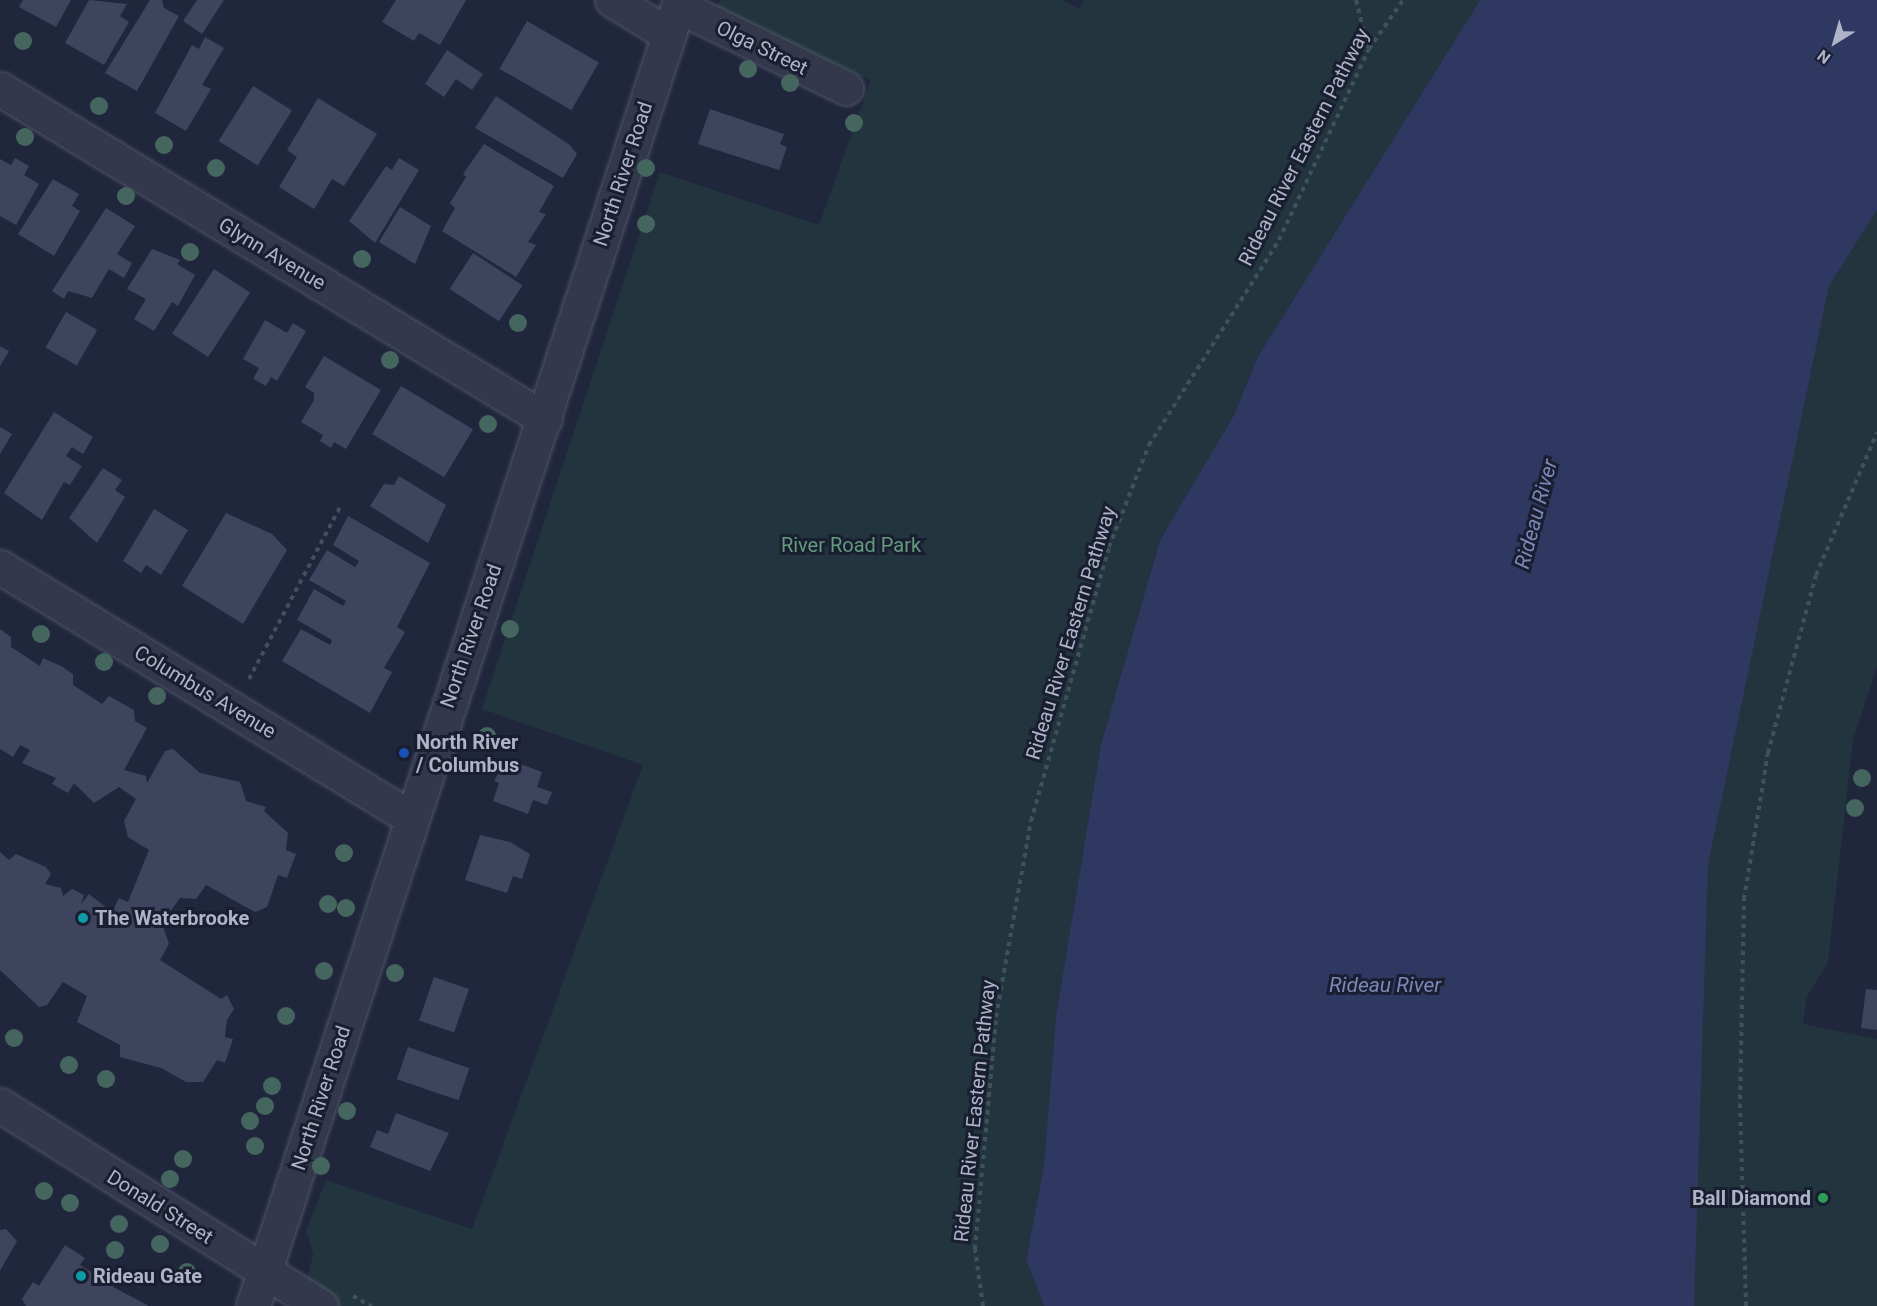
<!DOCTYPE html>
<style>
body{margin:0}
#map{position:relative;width:1877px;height:1306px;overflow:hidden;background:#20263c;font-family:Roboto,sans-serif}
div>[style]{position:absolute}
.green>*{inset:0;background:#22343d}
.water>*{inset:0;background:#2f3860}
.building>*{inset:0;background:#3e445e;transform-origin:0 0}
.path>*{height:4px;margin-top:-2px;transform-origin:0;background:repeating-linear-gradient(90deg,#3f515a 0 4.5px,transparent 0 9px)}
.roads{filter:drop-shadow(0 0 2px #4e5366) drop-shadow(0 0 2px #4e5366)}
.minor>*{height:33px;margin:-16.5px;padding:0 16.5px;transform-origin:16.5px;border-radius:16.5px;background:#34384c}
.trees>*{width:18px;height:18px;margin:-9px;border-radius:50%;background:#45665f}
.dots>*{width:16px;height:16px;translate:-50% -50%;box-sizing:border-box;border:3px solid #191e30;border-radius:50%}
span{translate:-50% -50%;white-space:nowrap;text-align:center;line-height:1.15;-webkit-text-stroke:6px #191e30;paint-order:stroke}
.street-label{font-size:20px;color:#aeb3c8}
.park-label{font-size:20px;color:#639b7c}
.poi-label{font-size:20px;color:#aeb3c8;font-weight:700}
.left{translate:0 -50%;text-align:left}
.right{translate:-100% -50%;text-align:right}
.water-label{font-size:21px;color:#7b88b7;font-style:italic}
.north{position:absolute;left:1805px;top:12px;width:60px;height:60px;-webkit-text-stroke:4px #191e30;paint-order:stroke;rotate:217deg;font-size:16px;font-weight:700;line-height:24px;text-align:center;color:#aeb3c8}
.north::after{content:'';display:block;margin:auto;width:21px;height:27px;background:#aeb3c8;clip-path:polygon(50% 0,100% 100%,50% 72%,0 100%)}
</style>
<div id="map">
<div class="green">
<i style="clip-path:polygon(720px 0,1063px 0,1079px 9px,1085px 0,1480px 0,1257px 358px,1234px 415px,1160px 540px,1101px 744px,1056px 1016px,1044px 1165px,1026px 1260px,1044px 1306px,301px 1306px,313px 1254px,306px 1231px,326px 1180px,472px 1229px,643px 765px,482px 709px,660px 172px,819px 225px,871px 80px,716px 13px)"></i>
<i style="clip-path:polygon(1877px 210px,1877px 667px,1853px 740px,1828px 962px,1807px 996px,1803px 1024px,1877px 1039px,1877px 1306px,1694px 1306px,1693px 956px,1721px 751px,1762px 604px,1829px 286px)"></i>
</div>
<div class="water">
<i style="clip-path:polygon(1480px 0,1877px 0,1877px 210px,1829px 286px,1708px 864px,1694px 1306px,1044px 1306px,1026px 1260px,1044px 1165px,1056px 1016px,1101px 744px,1160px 540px,1234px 415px,1257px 358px)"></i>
</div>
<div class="building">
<i style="clip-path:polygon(23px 0,71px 0,56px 27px,19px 7px)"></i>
<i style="clip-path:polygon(89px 0,127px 4px,120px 16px,129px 22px,104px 65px,65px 43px)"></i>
<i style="clip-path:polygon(150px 0,162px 0,164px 8px,179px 16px,137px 91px,105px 73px)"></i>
<i style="clip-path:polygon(197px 0,224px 0,202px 34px,183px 21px)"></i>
<i style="clip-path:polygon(396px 0,466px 0,440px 45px,419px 33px,414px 41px,382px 22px)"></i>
<i style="left:527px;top:21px;width:83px;height:55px;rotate:30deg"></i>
<i style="clip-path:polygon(205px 37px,224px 48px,202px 85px,211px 89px,186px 131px,155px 113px,192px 45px,199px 49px)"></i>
<i style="clip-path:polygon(447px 50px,483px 74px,472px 90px,456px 79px,444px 97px,425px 84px)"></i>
<i style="left:253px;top:86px;width:46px;height:65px;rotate:32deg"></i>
<i style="clip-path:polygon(496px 96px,570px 145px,577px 154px,563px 178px,475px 128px)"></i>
<i style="clip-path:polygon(318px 98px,377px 134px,344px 186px,332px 179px,314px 209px,279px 187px,297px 157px,287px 150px)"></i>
<i style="clip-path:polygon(710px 109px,784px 134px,780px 144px,787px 147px,779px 170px,698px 144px)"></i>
<i style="clip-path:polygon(484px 144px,554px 186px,539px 212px,546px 214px,528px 242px,536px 245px,516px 277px,442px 231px,455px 208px,450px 203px,466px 177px,463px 174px)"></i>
<i style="clip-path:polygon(15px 158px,29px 166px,24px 175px,39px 184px,16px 225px,0 216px,0 159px,11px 165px)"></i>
<i style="clip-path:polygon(399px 158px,419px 170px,375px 243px,349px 221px,386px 166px,392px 170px)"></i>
<i style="clip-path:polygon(53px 179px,79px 194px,72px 206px,80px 211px,54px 256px,18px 234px)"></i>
<i style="clip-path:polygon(400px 207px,431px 226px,415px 264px,379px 242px)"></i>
<i style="clip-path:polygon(106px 208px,135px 226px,117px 254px,132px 263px,124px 278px,109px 269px,92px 298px,68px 291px,64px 299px,52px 291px)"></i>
<i style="clip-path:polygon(152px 249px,180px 260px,177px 264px,195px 275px,178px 306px,172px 302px,154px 331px,134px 319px,146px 299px,127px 289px)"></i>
<i style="left:473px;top:253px;width:59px;height:43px;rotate:33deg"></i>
<i style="left:214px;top:269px;width:43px;height:77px;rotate:33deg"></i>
<i style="left:66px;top:312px;width:36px;height:41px;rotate:30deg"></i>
<i style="clip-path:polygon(265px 320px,287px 333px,293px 323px,306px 331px,277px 381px,271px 377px,266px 386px,253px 379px,259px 368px,243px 359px)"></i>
<i style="clip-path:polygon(0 346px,9px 351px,0 366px)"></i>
<i style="clip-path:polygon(324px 356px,381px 390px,346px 449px,334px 442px,331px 448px,320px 441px,323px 435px,301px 422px,314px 400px,314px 393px,305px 387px)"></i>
<i style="left:401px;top:386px;width:84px;height:56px;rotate:31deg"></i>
<i style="clip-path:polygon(54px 412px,93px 437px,83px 454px,72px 447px,66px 456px,82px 466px,70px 485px,64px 482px,42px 520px,4px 493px)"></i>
<i style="clip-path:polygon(0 427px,12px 434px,0 454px)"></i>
<i style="clip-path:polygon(103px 468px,122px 480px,115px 490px,125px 497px,97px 543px,69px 518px)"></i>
<i style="clip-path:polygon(399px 476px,446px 505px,428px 543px,370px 506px,384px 484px,394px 485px)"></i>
<i style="clip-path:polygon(154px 509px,188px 530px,161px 575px,146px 565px,141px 573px,123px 561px)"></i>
<i style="clip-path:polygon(226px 513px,272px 534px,287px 550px,243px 624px,182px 586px)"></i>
<i style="clip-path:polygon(348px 516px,430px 563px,397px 627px,405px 632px,384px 668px,392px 672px,370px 713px,282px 661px,301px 629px,330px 645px,332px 640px,297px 620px,314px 589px,343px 606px,346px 601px,309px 580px,327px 550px,355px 567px,359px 561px,333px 545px)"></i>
<i style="clip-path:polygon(0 629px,11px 637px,11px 647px,40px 666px,43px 658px,61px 666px,73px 674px,73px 685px,102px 704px,109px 696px,134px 710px,135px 721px,147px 728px,124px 770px,146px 776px,147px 783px,165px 751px,173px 749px,200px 773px,240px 782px,246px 801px,266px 807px,264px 811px,288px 833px,286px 850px,296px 854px,287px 878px,278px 875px,267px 907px,255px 912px,206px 885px,196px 899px,180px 898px,162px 923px,169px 944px,160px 960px,221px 999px,227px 995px,234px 1009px,227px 1020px,225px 1037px,233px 1039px,225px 1063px,217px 1060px,203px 1082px,186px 1082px,161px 1068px,120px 1057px,120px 1045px,77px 1022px,87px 996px,63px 982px,47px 1005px,39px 1007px,0 970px,0 852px,9px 860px,16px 854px,46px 867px,51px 874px,45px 884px,61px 888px,63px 896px,72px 889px,84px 895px,81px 904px,89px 894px,112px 912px,119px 898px,128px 902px,149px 850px,128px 837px,124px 821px,136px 799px,119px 787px,94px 803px,74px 783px,68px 793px,52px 784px,56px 778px,22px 763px,30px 750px,20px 745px,13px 757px,0 749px)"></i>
<i style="clip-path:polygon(507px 759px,542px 772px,537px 787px,552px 792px,547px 805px,533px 800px,528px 814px,493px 801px,499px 783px,494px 781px)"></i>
<i style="clip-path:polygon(480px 835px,510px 842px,530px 854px,522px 879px,513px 876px,507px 893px,465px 880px)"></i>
<i style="left:434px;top:977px;width:37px;height:46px;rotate:19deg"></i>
<i style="clip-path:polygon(1866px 989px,1877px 990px,1877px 1030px,1861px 1028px)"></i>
<i style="left:408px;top:1047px;width:65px;height:34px;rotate:19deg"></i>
<i style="clip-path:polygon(396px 1113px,449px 1133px,430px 1171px,370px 1147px,377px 1130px,388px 1134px)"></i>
<i style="clip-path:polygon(6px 1229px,17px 1241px,0 1271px,0 1230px)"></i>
<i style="clip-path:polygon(65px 1245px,85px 1258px,80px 1265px,96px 1275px,101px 1267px,119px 1277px,113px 1287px,149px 1306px,26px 1306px,22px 1299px,33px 1282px,39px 1286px)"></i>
</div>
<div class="path">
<i style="left:1356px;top:0;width:49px;rotate:76deg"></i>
<i style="left:249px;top:679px;width:195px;rotate:-62.1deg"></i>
<i style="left:353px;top:1296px;width:21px;rotate:29deg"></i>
<i style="left:983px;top:1306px;width:58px;rotate:-98deg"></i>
<i style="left:975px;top:1249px;width:233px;rotate:-84.8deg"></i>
<i style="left:996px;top:1017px;width:199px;rotate:-79.9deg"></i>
<i style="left:1031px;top:821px;width:285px;rotate:-74.1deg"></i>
<i style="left:1109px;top:547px;width:110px;rotate:-68.6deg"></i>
<i style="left:1149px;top:445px;width:243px;rotate:-57.6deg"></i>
<i style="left:1279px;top:240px;width:211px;rotate:-64.8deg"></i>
<i style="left:1369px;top:49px;width:60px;rotate:-55.2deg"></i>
<i style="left:1746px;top:1306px;width:198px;rotate:-91.7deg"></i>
<i style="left:1740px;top:1108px;width:209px;rotate:-88.9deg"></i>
<i style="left:1744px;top:899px;width:148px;rotate:-80.7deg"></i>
<i style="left:1768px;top:753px;width:184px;rotate:-74.9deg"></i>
<i style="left:1816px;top:575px;width:155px;rotate:-66.8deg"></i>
</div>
<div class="roads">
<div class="minor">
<i style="left:612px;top:0;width:66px;rotate:31.3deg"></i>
<i style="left:678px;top:6px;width:187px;rotate:26deg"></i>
<i style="left:0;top:89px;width:637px;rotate:31.2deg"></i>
<i style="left:0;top:567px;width:480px;rotate:31.4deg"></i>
<i style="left:0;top:1105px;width:379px;rotate:32.1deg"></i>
<i style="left:253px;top:1306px;width:1374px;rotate:-71.89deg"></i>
</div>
</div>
<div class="trees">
<i style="left:23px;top:41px"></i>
<i style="left:748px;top:69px"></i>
<i style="left:790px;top:83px"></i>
<i style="left:99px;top:106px"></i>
<i style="left:854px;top:123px"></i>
<i style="left:25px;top:137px"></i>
<i style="left:164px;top:145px"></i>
<i style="left:216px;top:168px"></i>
<i style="left:646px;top:168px"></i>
<i style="left:126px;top:196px"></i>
<i style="left:646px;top:224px"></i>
<i style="left:190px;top:252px"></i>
<i style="left:362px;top:259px"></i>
<i style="left:518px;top:323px"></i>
<i style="left:390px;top:360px"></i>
<i style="left:488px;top:424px"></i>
<i style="left:510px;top:629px"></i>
<i style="left:41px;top:634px"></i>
<i style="left:104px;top:662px"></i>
<i style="left:157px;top:696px"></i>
<i style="left:487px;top:736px"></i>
<i style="left:1862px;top:778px"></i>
<i style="left:1855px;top:808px"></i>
<i style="left:344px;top:853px"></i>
<i style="left:328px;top:904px"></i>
<i style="left:346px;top:908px"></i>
<i style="left:324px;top:971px"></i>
<i style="left:395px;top:973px"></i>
<i style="left:286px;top:1016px"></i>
<i style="left:14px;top:1038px"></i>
<i style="left:69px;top:1065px"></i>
<i style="left:106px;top:1079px"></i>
<i style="left:272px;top:1086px"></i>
<i style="left:265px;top:1106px"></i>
<i style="left:347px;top:1111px"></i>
<i style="left:250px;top:1121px"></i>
<i style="left:255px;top:1146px"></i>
<i style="left:183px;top:1159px"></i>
<i style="left:321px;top:1166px"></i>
<i style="left:170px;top:1179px"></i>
<i style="left:44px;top:1191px"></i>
<i style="left:70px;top:1203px"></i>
<i style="left:119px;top:1224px"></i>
<i style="left:160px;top:1244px"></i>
<i style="left:115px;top:1250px"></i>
<i style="left:187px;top:1272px"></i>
</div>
<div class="dots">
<i style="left:404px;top:753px;background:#1a4fb4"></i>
<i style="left:83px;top:918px;background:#0f9aa8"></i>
<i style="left:1823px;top:1198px;background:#2e9e5b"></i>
<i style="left:81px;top:1276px;background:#0f9aa8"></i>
</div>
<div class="street-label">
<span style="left:762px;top:48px;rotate:26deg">Olga Street</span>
<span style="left:1304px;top:147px;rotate:-63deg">Rideau River Eastern Pathway</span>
<span style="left:623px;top:174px;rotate:-72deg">North River Road</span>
<span style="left:272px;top:254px;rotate:31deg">Glynn Avenue</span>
<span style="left:1071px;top:633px;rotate:-73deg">Rideau River Eastern Pathway</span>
<span style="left:471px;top:636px;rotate:-71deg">North River Road</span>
<span style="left:205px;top:692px;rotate:31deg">Columbus Avenue</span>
<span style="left:321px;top:1098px;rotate:-72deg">North River Road</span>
<span style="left:975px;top:1111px;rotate:-84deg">Rideau River Eastern Pathway</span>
<span style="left:160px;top:1207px;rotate:32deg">Donald Street</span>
</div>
<div class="park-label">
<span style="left:851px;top:545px">River Road Park</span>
</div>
<div class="poi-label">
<span class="left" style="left:416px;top:754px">North River<br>/ Columbus</span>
<span class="left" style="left:95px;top:918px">The Waterbrooke</span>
<span class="right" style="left:1811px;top:1198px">Ball Diamond</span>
<span class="left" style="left:93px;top:1276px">Rideau Gate</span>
</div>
<div class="water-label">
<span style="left:1536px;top:514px;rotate:-75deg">Rideau River</span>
<span style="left:1385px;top:985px">Rideau River</span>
</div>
<div class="north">N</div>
</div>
